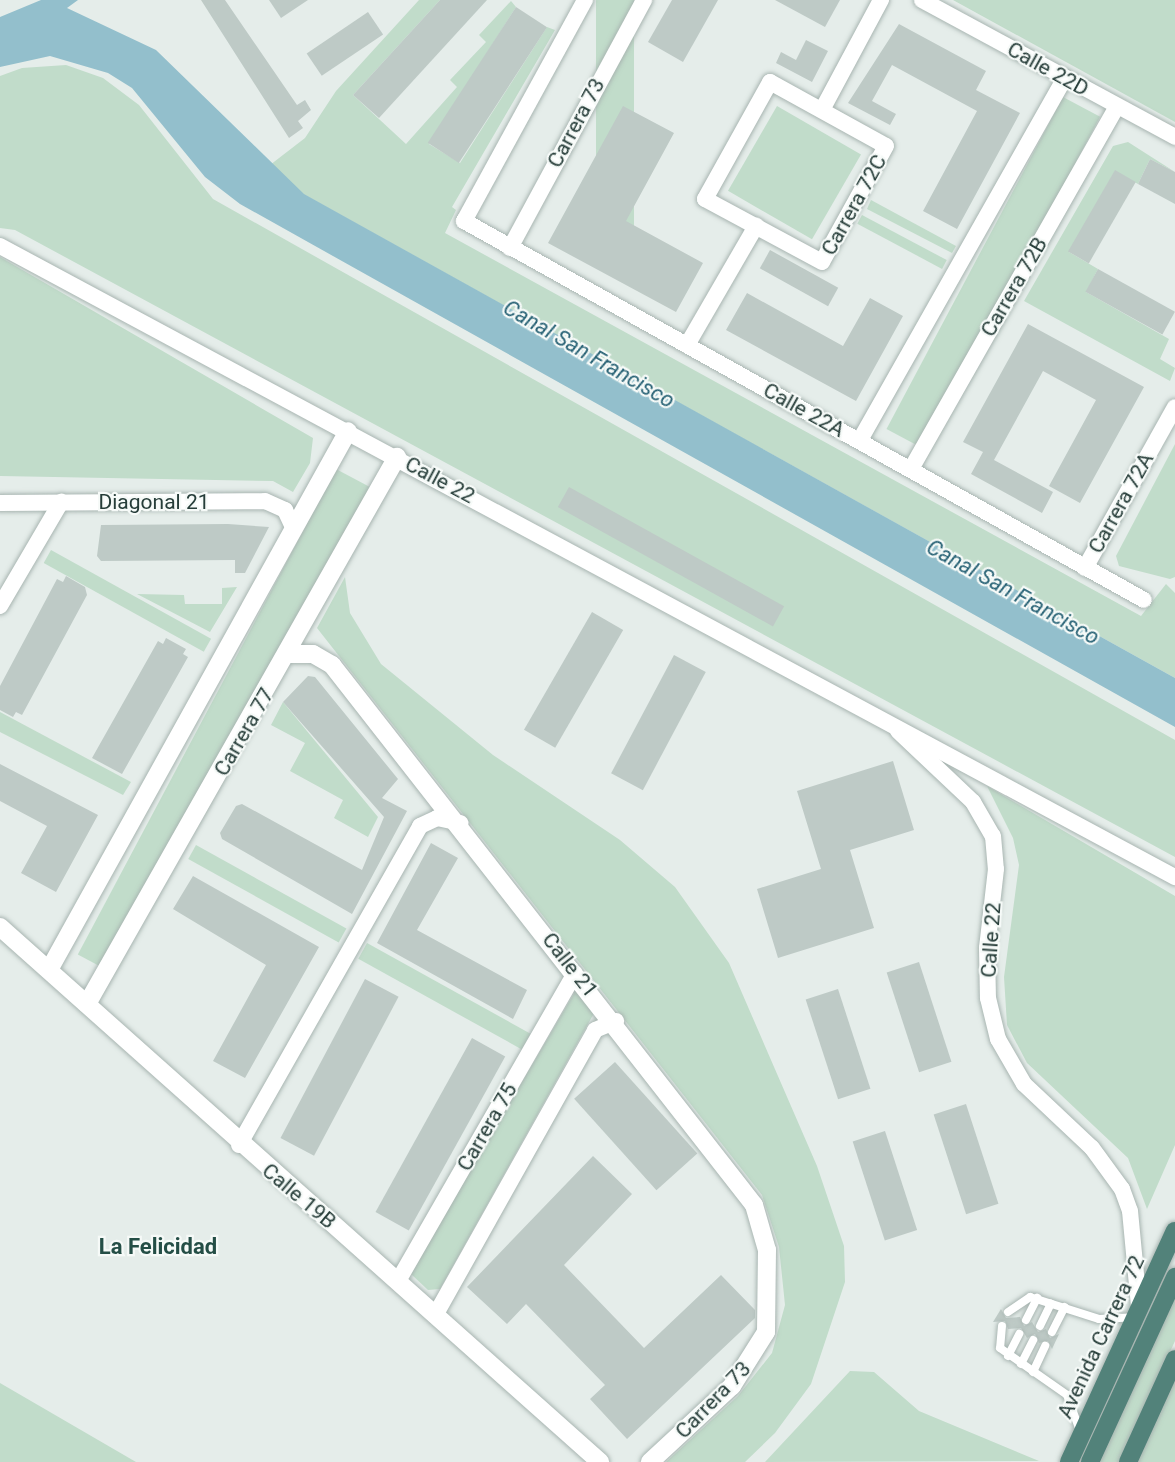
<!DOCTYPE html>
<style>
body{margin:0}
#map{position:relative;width:1175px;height:1462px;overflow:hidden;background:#e5edea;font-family:Roboto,sans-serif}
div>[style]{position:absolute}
.green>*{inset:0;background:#c1dcca;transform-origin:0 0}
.water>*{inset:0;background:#93bfcc}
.building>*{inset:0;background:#becac6;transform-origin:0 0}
.roads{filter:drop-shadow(0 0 2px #a8b5b1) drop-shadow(0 0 2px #a8b5b1)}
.service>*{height:8px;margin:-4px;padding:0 4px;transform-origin:4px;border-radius:4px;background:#fff}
.minor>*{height:16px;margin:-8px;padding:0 8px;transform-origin:8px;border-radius:8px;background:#fff}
.tertiary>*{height:18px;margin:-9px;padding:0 9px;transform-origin:9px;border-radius:9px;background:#fff}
.trunk>*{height:18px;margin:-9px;padding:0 9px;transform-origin:9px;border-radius:9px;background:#52827a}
span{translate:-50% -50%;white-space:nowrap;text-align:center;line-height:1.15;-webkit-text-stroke:4.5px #f6faf8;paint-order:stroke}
.street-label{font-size:21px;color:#263d39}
.water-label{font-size:22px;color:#266174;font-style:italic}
.neighbourhood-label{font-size:22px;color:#244e46;font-weight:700}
</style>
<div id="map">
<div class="green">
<i style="clip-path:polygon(419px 0,440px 0,353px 95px,406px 144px,457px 87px,450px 80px,486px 42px,479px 35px,511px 1px,516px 7px,429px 144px,460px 163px,547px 27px,555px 30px,452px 207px,456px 210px,445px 233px,1141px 616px,1166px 584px,1175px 593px,1175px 678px,303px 194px,270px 165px,305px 138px,336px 91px)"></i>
<i style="left:596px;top:0;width:38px;height:239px"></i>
<i style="clip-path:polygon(953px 0,1175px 0,1175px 122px)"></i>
<i style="clip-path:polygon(66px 65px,103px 78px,139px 105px,213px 199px,1175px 740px,1175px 857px,15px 230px,0 228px,0 76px,22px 68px)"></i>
<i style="left:1063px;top:97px;width:42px;height:376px;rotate:28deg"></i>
<i style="left:777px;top:106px;width:97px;height:98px;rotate:30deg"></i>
<i style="clip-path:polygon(1128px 142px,1175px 172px,1150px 159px,1138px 184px,1115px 171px,1069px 252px,1098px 269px,1086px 292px,1169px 339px,1160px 359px,1175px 368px,1170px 381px,1024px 301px,1113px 146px)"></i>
<i style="clip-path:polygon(871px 200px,956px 246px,952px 253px,867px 209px)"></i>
<i style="left:862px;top:215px;width:96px;height:10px;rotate:28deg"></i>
<i style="clip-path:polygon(0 257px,313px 438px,310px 463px,293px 492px,273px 481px,0 476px)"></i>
<i style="clip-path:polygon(1175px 444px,1175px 577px,1170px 579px,1119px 566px,1116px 556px)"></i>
<i style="left:336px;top:469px;width:41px;height:550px;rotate:28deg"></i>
<i style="left:51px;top:550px;width:183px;height:15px;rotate:29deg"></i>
<i style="clip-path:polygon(345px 577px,350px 613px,381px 664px,493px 755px,620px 840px,675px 887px,729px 963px,817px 1166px,844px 1246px,845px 1282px,811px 1384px,775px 1433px,745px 1462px,666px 1462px,738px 1396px,772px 1353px,785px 1305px,779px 1247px,762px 1195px,317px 628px)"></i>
<i style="clip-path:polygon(237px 587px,210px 632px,137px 594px,184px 595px,185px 604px,222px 604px,222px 588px)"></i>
<i style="clip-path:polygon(283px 702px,378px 817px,368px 837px,334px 818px,343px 800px,290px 771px,305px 743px,271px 725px)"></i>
<i style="clip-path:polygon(0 712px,131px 782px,123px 795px,0 732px)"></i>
<i style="clip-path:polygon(987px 786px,1175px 896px,1175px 1145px,1147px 1209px,1128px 1158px,1027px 1063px,1007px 1025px,1004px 977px,1019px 865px,1013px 838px)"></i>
<i style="left:196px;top:845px;width:172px;height:16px;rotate:29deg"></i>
<i style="left:367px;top:943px;width:187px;height:18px;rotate:29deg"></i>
<i style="clip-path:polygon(576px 990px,595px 1009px,593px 1015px,440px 1289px,428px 1290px,411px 1274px,413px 1268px)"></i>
<i style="clip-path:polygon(1175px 1286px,1175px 1341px,1119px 1462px,1096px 1462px)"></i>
<i style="clip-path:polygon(850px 1371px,874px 1372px,919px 1411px,1039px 1461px,765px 1462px)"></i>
<i style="clip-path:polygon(1175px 1376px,1175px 1462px,1138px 1462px,1165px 1397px)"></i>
<i style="clip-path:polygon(0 1383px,136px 1462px,0 1462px)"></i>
</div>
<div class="water">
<i style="clip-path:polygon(41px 0,78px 0,67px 8px,156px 50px,304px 194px,1175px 678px,1175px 727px,240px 204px,205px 177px,132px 88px,108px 73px,50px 56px,0 67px,0 17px)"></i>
</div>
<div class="building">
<i style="clip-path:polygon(201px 0,225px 0,297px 105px,305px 100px,311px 110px,298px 121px,303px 128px,289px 138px)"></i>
<i style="clip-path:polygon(269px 0,308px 0,281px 18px)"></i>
<i style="clip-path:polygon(440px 0,487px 0,379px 118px,353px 95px)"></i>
<i style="clip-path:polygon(672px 0,718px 0,683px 62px,648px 42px)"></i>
<i style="clip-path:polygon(775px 0,840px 0,825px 27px)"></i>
<i style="left:516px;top:7px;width:37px;height:162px;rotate:33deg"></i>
<i style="left:368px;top:12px;width:27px;height:74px;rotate:56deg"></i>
<i style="clip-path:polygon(899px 24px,986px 71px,976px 90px,1020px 113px,957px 229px,923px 211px,977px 111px,892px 65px,872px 101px,896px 114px,890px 125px,848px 103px)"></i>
<i style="clip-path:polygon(806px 40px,828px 51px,812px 82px,776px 63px,781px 52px,796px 60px)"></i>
<i style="clip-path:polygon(623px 106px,674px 133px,626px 221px,703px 263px,676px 312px,548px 243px)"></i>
<i style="clip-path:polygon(1150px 159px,1175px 172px,1175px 204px,1138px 184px)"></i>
<i style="left:1115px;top:170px;width:24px;height:94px;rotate:30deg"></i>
<i style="left:770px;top:250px;width:78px;height:21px;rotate:29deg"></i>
<i style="left:1098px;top:269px;width:88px;height:26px;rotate:29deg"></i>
<i style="clip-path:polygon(747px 293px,843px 346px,870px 298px,903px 316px,856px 401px,726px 330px)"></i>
<i style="clip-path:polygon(1028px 324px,1144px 387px,1080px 503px,1049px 486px,1096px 400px,1043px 371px,994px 460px,1053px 492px,1042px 513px,971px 474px,983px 452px,963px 442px)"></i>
<i style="left:569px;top:487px;width:246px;height:23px;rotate:29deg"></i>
<i style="clip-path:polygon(228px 524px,269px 527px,245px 573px,235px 573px,235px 560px,101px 561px,97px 556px,101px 525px)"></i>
<i style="clip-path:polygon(66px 576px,85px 587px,87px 595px,22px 715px,16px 712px,13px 717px,0 710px,0 686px,57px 579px,63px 582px)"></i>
<i style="left:592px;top:612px;width:36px;height:136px;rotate:30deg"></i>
<i style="clip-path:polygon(166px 638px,186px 649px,183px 654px,188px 657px,122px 774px,92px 758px,158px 641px,163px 644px)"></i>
<i style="left:674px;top:655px;width:36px;height:134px;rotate:28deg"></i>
<i style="clip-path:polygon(308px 676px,315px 677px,398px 779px,382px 798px,407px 811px,352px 914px,222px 839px,220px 833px,236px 806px,242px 804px,362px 870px,384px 817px,283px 702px)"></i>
<i style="clip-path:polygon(893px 761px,914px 830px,850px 850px,874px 928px,778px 958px,757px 889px,821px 869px,797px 791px)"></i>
<i style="clip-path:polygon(0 764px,98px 815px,56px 892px,21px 873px,47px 826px,0 801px)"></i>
<i style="clip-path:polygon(431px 843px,458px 858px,417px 930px,527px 990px,513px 1019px,377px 943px)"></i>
<i style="clip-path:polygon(193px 876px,319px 947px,245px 1078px,213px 1061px,266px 965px,173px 909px)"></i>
<i style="left:919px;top:962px;width:105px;height:34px;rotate:72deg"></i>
<i style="left:365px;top:979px;width:38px;height:180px;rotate:28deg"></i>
<i style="left:838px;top:989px;width:105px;height:34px;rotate:72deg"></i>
<i style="left:472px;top:1038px;width:38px;height:199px;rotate:29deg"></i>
<i style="left:615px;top:1062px;width:123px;height:55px;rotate:48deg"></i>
<i style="left:966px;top:1104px;width:105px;height:34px;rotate:72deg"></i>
<i style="left:885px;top:1131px;width:104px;height:34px;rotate:72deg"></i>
<i style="clip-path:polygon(593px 1156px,632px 1194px,564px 1265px,644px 1348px,721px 1275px,755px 1310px,755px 1318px,627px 1439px,590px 1399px,605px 1385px,526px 1304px,507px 1324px,467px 1287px)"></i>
<i style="clip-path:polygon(1001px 1309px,1006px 1318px,1020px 1317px,1024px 1326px,1032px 1322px,1038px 1332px,1046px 1329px,1050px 1338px,1059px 1334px,1052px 1349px,1048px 1341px,1039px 1343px,1035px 1334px,1027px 1338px,1021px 1328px,1008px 1329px,1005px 1321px,993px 1322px)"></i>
</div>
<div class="roads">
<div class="service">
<i style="left:1008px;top:1312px;width:27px;rotate:-34deg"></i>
<i style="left:1030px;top:1297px;width:72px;rotate:17.7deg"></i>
<i style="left:1099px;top:1319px;width:35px;rotate:-3deg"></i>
<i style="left:1026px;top:1320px;width:25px;rotate:-63deg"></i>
<i style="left:1002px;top:1326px;width:22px;rotate:95deg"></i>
<i style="left:1000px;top:1348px;width:82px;rotate:35deg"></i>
<i style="left:1067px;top:1395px;width:37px;rotate:70deg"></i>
<i style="left:1040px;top:1326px;width:25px;rotate:-64deg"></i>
<i style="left:1052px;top:1332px;width:28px;rotate:-63deg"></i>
<i style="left:1008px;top:1356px;width:25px;rotate:-63deg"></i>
<i style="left:1021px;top:1364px;width:27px;rotate:-63deg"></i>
<i style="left:1033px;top:1372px;width:29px;rotate:-65deg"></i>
</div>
<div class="minor">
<i style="left:585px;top:0;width:252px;rotate:118.7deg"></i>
<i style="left:464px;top:221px;width:778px;rotate:29.13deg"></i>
<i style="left:922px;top:0;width:288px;rotate:28.4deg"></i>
<i style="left:770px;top:82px;width:132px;rotate:28.9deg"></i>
<i style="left:886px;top:146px;width:132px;rotate:118.9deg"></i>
<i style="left:822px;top:262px;width:133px;rotate:-151.7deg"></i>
<i style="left:705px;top:199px;width:134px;rotate:-60.9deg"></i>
<i style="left:822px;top:110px;width:125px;rotate:-61.8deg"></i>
<i style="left:0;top:246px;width:1334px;rotate:28.24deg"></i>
<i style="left:510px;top:248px;width:282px;rotate:-61.6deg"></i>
<i style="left:687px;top:345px;width:138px;rotate:-59.9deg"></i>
<i style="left:860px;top:440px;width:416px;rotate:-60.5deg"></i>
<i style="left:911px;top:469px;width:417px;rotate:-60.4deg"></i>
<i style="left:0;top:503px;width:265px;rotate:-0.4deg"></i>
<i style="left:265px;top:501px;width:22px;rotate:24deg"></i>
<i style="left:285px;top:510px;width:21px;rotate:65deg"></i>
<i style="left:1085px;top:568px;width:184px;rotate:-60.8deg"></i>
<i style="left:0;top:606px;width:121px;rotate:-59.6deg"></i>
<i style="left:898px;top:731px;width:103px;rotate:43.4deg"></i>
<i style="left:973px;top:802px;width:39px;rotate:60deg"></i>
<i style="left:993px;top:836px;width:33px;rotate:85deg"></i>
<i style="left:996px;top:869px;width:80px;rotate:96.5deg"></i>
<i style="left:987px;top:948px;width:50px;rotate:88.9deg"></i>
<i style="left:988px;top:998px;width:42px;rotate:76.3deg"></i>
<i style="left:998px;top:1039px;width:52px;rotate:60deg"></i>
<i style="left:1024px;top:1084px;width:93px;rotate:43.3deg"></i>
<i style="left:1092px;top:1148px;width:51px;rotate:53.8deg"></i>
<i style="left:1122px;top:1189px;width:23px;rotate:70deg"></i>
<i style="left:1130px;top:1211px;width:96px;rotate:84.6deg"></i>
<i style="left:239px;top:1145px;width:367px;rotate:-60.4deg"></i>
<i style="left:420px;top:826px;width:19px;rotate:-25deg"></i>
<i style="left:437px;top:818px;width:24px;rotate:12deg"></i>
<i style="left:398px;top:1281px;width:355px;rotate:-60.1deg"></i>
<i style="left:437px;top:1312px;width:323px;rotate:-60.7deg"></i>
<i style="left:595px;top:1030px;width:23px;rotate:-23deg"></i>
</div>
<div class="tertiary">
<i style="left:287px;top:654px;width:26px"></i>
<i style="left:313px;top:654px;width:22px;rotate:30deg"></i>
<i style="left:332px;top:665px;width:685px;rotate:51.99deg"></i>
<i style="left:754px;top:1205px;width:47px;rotate:73.9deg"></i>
<i style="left:767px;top:1250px;width:82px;rotate:90.7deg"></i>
<i style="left:766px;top:1332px;width:64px;rotate:122.2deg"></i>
<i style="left:732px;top:1386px;width:112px;rotate:137.2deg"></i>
<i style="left:0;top:927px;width:804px;rotate:41.72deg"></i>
<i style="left:49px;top:970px;width:616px;rotate:-60.98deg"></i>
<i style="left:87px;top:1004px;width:629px;rotate:-60.46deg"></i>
</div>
<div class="trunk">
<i style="left:1069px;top:1462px;width:254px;rotate:-65.4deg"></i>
<i style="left:1090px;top:1462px;width:204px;rotate:-65.3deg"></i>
<i style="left:1128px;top:1462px;width:113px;rotate:-65.5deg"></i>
</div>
</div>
<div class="street-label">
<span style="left:1048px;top:69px;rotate:29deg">Calle 22D</span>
<span style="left:576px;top:123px;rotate:-62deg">Carrera 73</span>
<span style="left:854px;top:205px;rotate:-61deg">Carrera 72C</span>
<span style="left:1014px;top:287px;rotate:-60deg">Carrera 72B</span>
<span style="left:804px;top:410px;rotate:29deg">Calle 22A</span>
<span style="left:440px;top:480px;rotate:28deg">Calle 22</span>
<span style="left:154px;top:502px">Diagonal 21</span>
<span style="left:1121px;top:503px;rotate:-61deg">Carrera 72A</span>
<span style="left:244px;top:732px;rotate:-60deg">Carrera 77</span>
<span style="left:991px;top:940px;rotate:-86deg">Calle 22</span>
<span style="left:570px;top:965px;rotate:52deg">Calle 21</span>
<span style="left:487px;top:1127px;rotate:-60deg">Carrera 75</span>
<span style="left:299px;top:1196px;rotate:40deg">Calle 19B</span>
<span style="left:1101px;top:1337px;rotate:-65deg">Avenida Carrera 72</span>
<span style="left:713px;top:1400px;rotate:-46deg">Carrera 73</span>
</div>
<div class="water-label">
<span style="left:589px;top:354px;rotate:30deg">Canal San Francisco</span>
<span style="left:1013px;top:592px;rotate:29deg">Canal San Francisco</span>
</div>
<div class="neighbourhood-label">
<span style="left:158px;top:1247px">La Felicidad</span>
</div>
</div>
